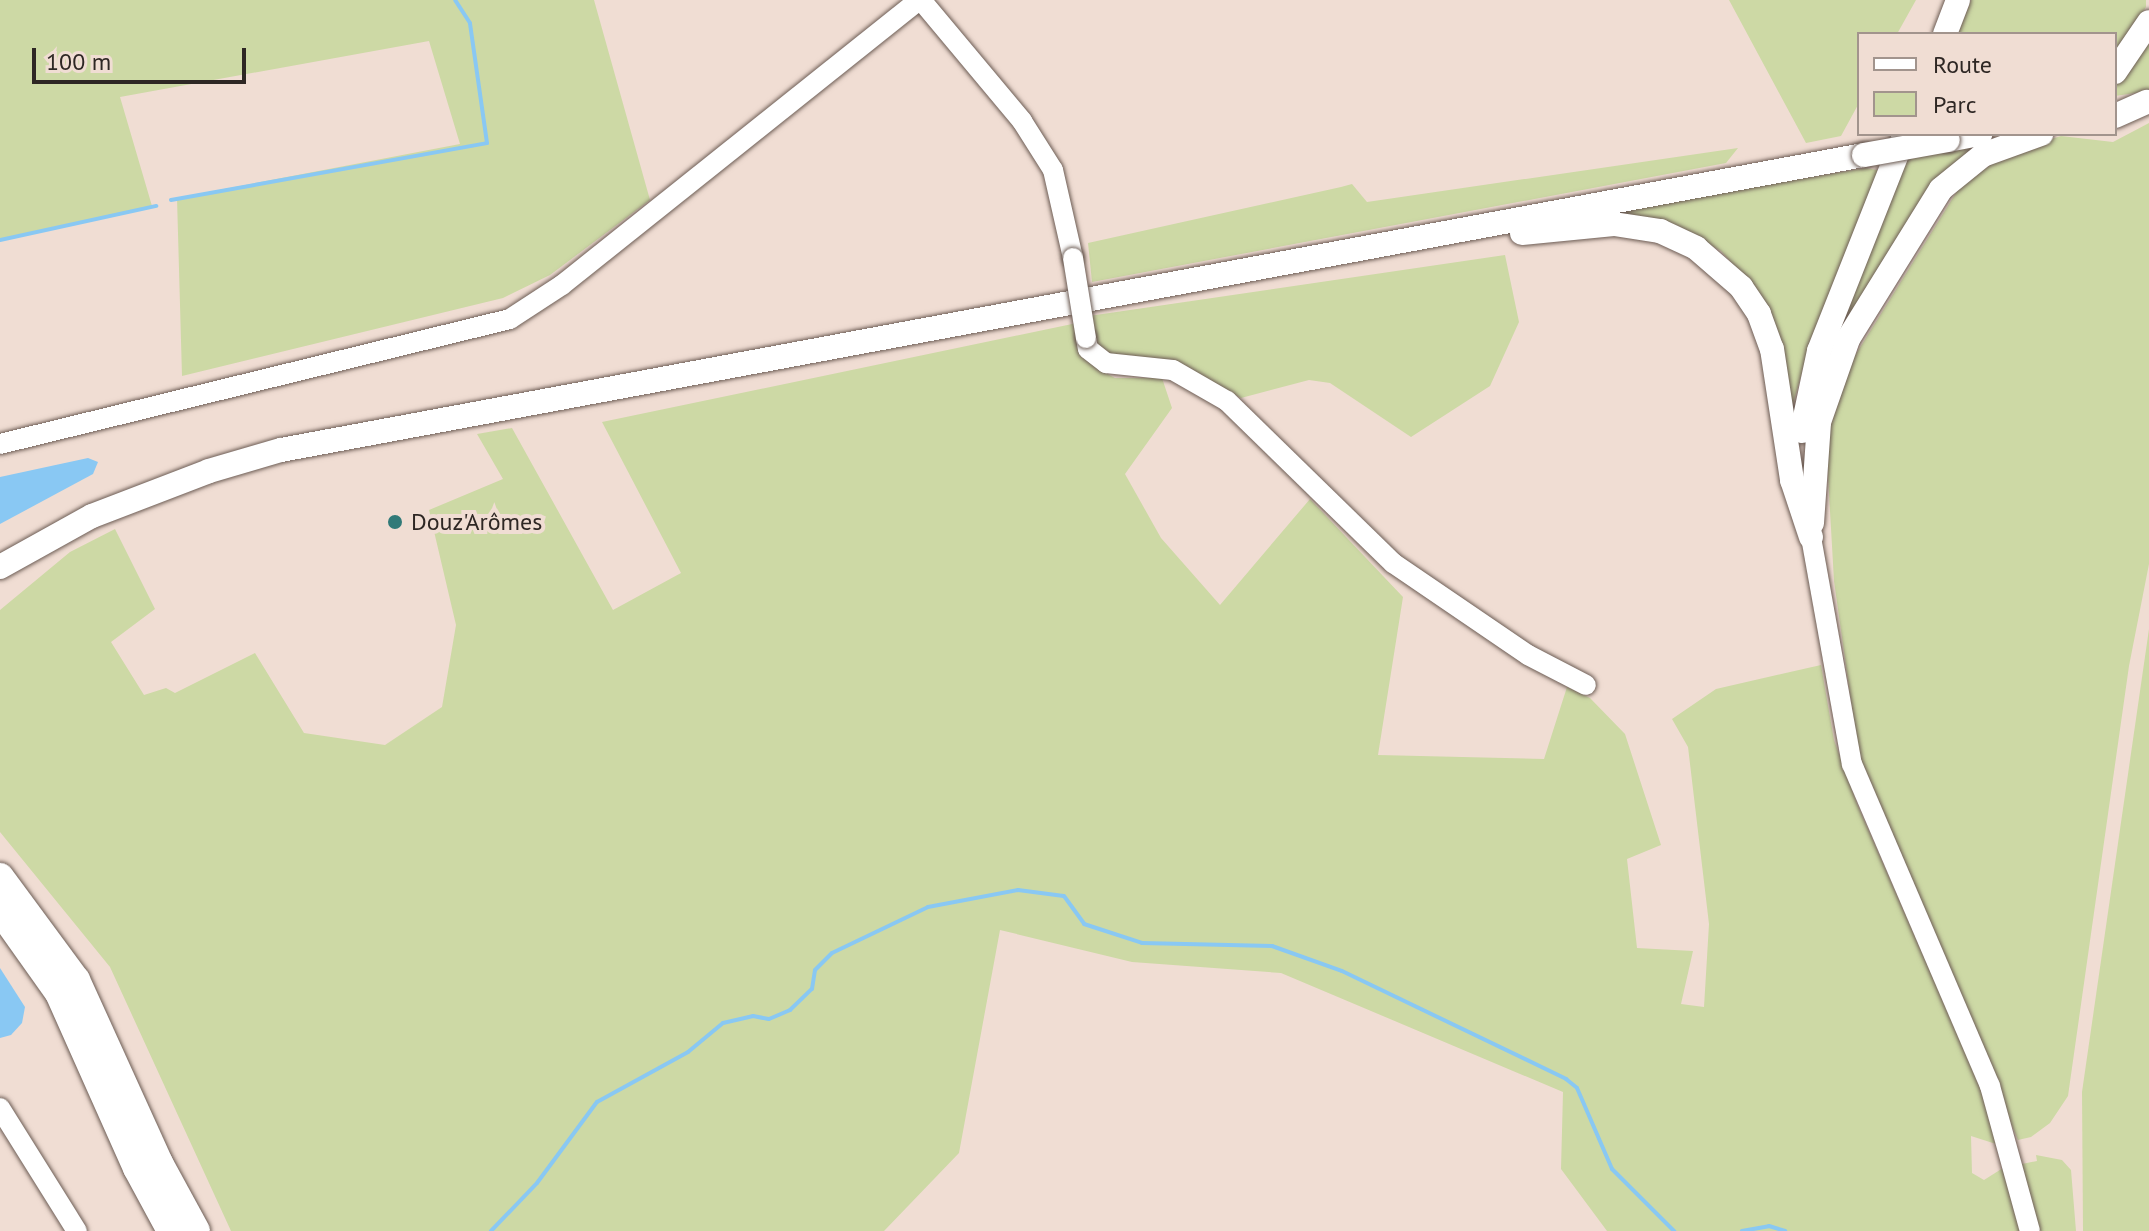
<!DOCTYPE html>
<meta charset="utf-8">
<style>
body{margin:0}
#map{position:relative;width:2149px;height:1231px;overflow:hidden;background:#f0ddd3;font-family:"PT Sans",sans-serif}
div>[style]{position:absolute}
.green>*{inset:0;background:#cdd9a5}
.water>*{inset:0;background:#89c8f3}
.stream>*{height:4px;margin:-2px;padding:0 2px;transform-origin:2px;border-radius:2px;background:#89c8f3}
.roads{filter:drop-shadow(0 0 2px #6c5c54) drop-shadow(0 0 2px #6c5c54)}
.minor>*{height:20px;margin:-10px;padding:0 10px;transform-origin:10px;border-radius:10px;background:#fff}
.major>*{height:24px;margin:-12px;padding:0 12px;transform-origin:12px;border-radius:12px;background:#fff}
.highway>*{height:28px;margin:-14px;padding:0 14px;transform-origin:14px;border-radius:14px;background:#fff}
.bridges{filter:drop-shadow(0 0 2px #6c5c54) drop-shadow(0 0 2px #6c5c54)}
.minor-bridge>*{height:20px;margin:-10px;padding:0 10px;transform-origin:10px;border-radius:10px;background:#fff}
.major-bridge>*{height:24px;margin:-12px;padding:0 12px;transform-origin:12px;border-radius:12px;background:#fff}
.dots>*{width:22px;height:22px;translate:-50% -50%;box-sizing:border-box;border:4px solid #f0ddd3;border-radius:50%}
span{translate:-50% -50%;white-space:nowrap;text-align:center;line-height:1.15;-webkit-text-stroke:8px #f0ddd3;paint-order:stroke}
.poi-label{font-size:24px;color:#2e2724}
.left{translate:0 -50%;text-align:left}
.legend{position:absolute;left:1857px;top:32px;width:260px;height:104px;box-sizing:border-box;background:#f0ddd3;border:2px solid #a2948d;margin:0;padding:10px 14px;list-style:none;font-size:24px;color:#2e2724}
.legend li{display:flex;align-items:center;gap:16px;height:40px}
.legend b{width:40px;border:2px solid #a2948d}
.scale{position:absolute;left:32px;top:48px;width:214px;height:36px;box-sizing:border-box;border:4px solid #2e2724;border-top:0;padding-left:10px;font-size:24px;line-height:28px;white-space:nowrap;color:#2e2724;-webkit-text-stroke:6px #f0ddd3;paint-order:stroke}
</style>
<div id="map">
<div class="green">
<i style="clip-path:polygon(0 0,594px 0,650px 200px,550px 275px,503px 298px,182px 376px,177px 198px,460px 144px,429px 41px,120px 97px,152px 206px,0 239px)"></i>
<i style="clip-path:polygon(1729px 0,1916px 0,1897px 34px,1859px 34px,1859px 103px,1841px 136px,1806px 143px)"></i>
<i style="clip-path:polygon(1971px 0,2146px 0,2146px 7px,2115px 59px,2115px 34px,1958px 34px)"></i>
<i style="clip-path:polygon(2149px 41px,2149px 91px,2115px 96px,2115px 83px)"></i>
<i style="clip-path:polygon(2149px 123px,2149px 564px,2129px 666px,2068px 1096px,2050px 1123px,2031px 1137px,2018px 1140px,1860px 765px,1834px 581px,1826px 441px,1851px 362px,1959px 188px,2007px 153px,2061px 136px,2113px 142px)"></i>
<i style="clip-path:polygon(1996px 139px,1962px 162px,1820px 374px,1906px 160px)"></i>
<i style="clip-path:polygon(1738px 148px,1726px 163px,1092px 282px,1088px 243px,1341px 187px,1352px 184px,1367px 202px)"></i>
<i style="clip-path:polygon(1866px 168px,1877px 170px,1879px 179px,1811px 341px,1791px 411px,1755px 289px,1721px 251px,1685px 231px,1598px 213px)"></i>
<i style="clip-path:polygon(1505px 255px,1519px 322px,1490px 386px,1411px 437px,1330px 383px,1309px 380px,1241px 398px,1171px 361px,1112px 357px,1094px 342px,1089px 316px)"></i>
<i style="clip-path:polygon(1077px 323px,1098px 369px,1115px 378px,1162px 378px,1172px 408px,1125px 474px,1161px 538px,1220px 605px,1310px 499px,1403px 597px,1378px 755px,1544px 759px,1567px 687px,1590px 698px,1625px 734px,1661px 845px,1627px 859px,1637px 948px,1693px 951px,1681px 1004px,1704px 1007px,1709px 924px,1688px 747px,1672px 719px,1716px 689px,1821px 665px,1834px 740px,1857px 804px,1983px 1093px,1996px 1144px,1971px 1136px,1972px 1173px,1984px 1180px,2003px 1168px,2021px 1231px,1607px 1231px,1561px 1169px,1563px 1092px,1281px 973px,1132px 962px,1000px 930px,959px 1153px,884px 1231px,231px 1231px,110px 967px,0 832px,0 610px,70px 552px,115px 529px,155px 609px,111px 642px,144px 695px,166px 688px,175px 693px,255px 653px,304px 733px,385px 745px,442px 707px,456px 625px,429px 510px,503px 479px,477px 434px,512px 428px,613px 610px,681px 573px,602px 422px)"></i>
<i style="clip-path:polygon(2149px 629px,2149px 1231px,2083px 1231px,2082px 1092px)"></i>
<i style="clip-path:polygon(2036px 1155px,2062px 1160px,2071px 1170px,2076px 1231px,2037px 1231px,2022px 1164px,2037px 1161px)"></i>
</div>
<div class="water">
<i style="clip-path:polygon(88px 458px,98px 462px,93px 474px,0 524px,0 477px)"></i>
<i style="clip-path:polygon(0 968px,25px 1007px,22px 1023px,11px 1035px,0 1038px)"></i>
</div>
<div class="stream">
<i style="left:171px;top:200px;width:321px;rotate:-10.2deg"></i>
<i style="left:487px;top:143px;width:121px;rotate:-98.1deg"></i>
<i style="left:470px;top:23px;width:27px;rotate:-123deg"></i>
<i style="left:0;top:240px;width:160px;rotate:-12.3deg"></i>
<i style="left:491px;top:1231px;width:66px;rotate:-46.2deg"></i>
<i style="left:537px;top:1183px;width:101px;rotate:-53.5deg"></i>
<i style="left:597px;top:1102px;width:104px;rotate:-28.8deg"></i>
<i style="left:688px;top:1052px;width:45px;rotate:-39.6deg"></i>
<i style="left:723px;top:1023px;width:31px;rotate:-13deg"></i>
<i style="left:753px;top:1016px;width:16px;rotate:11deg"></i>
<i style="left:769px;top:1019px;width:23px;rotate:-23deg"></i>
<i style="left:790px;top:1010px;width:30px;rotate:-44deg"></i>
<i style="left:812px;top:989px;width:19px;rotate:-81deg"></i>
<i style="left:815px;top:970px;width:24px;rotate:-45deg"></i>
<i style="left:832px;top:953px;width:106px;rotate:-25.6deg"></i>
<i style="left:928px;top:907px;width:92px;rotate:-10.7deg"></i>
<i style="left:1018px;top:890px;width:46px;rotate:7.4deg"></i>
<i style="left:1064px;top:896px;width:34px;rotate:54deg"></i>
<i style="left:1084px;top:924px;width:61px;rotate:18.1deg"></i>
<i style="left:1142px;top:943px;width:130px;rotate:1.3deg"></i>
<i style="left:1272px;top:946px;width:74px;rotate:19.7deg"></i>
<i style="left:1342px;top:971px;width:249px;rotate:25.7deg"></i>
<i style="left:1566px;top:1079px;width:14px;rotate:39deg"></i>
<i style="left:1577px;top:1088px;width:88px;rotate:66.6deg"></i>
<i style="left:1612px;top:1169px;width:88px;rotate:45deg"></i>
<i style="left:1742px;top:1231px;width:27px;rotate:-10deg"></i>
<i style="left:1769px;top:1226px;width:17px;rotate:17deg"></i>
</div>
<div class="roads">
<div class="minor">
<i style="left:921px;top:0;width:158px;rotate:50.1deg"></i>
<i style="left:1022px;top:121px;width:58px;rotate:57.7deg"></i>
<i style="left:1053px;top:170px;width:90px;rotate:77.2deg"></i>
<i style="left:1086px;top:338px;width:11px;rotate:80deg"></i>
<i style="left:1088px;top:349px;width:23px;rotate:38deg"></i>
<i style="left:1106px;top:363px;width:67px;rotate:6deg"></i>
<i style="left:1173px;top:370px;width:62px;rotate:29.9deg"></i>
<i style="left:1227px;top:401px;width:232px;rotate:44.3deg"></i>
<i style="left:1393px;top:563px;width:163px;rotate:34.3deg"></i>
<i style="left:1528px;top:655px;width:65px;rotate:27.3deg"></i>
<i style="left:0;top:444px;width:525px;rotate:-13.77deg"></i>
<i style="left:510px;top:319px;width:62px;rotate:-33.2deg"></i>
<i style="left:562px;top:285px;width:457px;rotate:-38.6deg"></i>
<i style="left:1811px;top:537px;width:231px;rotate:79.8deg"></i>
<i style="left:1852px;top:764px;width:350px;rotate:66.8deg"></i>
<i style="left:1990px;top:1086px;width:150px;rotate:74.6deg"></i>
<i style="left:0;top:1108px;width:145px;rotate:58deg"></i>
</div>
<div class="major">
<i style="left:1945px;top:34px;width:36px;rotate:-69deg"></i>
<i style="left:2115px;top:72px;width:60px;rotate:-55.8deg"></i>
<i style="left:2115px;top:116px;width:35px;rotate:-24deg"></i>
<i style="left:1948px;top:140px;width:33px;rotate:-11deg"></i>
<i style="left:1522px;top:233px;width:92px;rotate:-5.6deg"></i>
<i style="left:1614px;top:224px;width:47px;rotate:8.7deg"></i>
<i style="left:1660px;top:231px;width:40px;rotate:25deg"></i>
<i style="left:1696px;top:248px;width:60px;rotate:40.9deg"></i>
<i style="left:1741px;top:287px;width:32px;rotate:56deg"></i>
<i style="left:1759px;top:314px;width:37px;rotate:70deg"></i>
<i style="left:1772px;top:349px;width:133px;rotate:81.3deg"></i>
<i style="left:1792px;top:480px;width:60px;rotate:71.6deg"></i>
<i style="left:1802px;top:431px;width:82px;rotate:-78deg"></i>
<i style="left:1819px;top:351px;width:233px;rotate:-68.4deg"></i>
<i style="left:1812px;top:523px;width:101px;rotate:-86deg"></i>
<i style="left:1819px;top:422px;width:88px;rotate:-70.7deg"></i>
<i style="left:1848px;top:339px;width:176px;rotate:-58.2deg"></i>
<i style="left:1941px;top:189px;width:54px;rotate:-39deg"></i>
<i style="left:1983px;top:155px;width:62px;rotate:-19.9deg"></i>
<i style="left:0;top:567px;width:105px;rotate:-29deg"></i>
<i style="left:92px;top:516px;width:125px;rotate:-21deg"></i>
<i style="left:209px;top:471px;width:75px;rotate:-16.3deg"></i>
<i style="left:281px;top:450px;width:1610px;rotate:-10.56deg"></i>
</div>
<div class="highway">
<i style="left:0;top:877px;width:128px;rotate:53.6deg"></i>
<i style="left:76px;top:980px;width:201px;rotate:65.6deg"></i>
<i style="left:159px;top:1163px;width:77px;rotate:61.4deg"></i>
<i style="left:0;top:910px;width:102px;rotate:54.6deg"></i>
<i style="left:59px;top:993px;width:192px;rotate:66deg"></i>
<i style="left:137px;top:1168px;width:72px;rotate:61.6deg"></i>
</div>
</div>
<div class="bridges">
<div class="minor-bridge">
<i style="left:1073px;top:258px;width:81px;rotate:80.8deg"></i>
</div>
<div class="major-bridge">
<i style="left:1864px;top:155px;width:85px;rotate:-10.1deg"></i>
</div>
</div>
<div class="dots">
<i style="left:395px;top:522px;background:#317a78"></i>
</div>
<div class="poi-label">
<span class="left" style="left:411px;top:522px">Douz'Arômes</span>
</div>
<ul class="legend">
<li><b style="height:10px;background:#fff"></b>Route</li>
<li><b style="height:22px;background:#cdd9a5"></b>Parc</li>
</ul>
<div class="scale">100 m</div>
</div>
